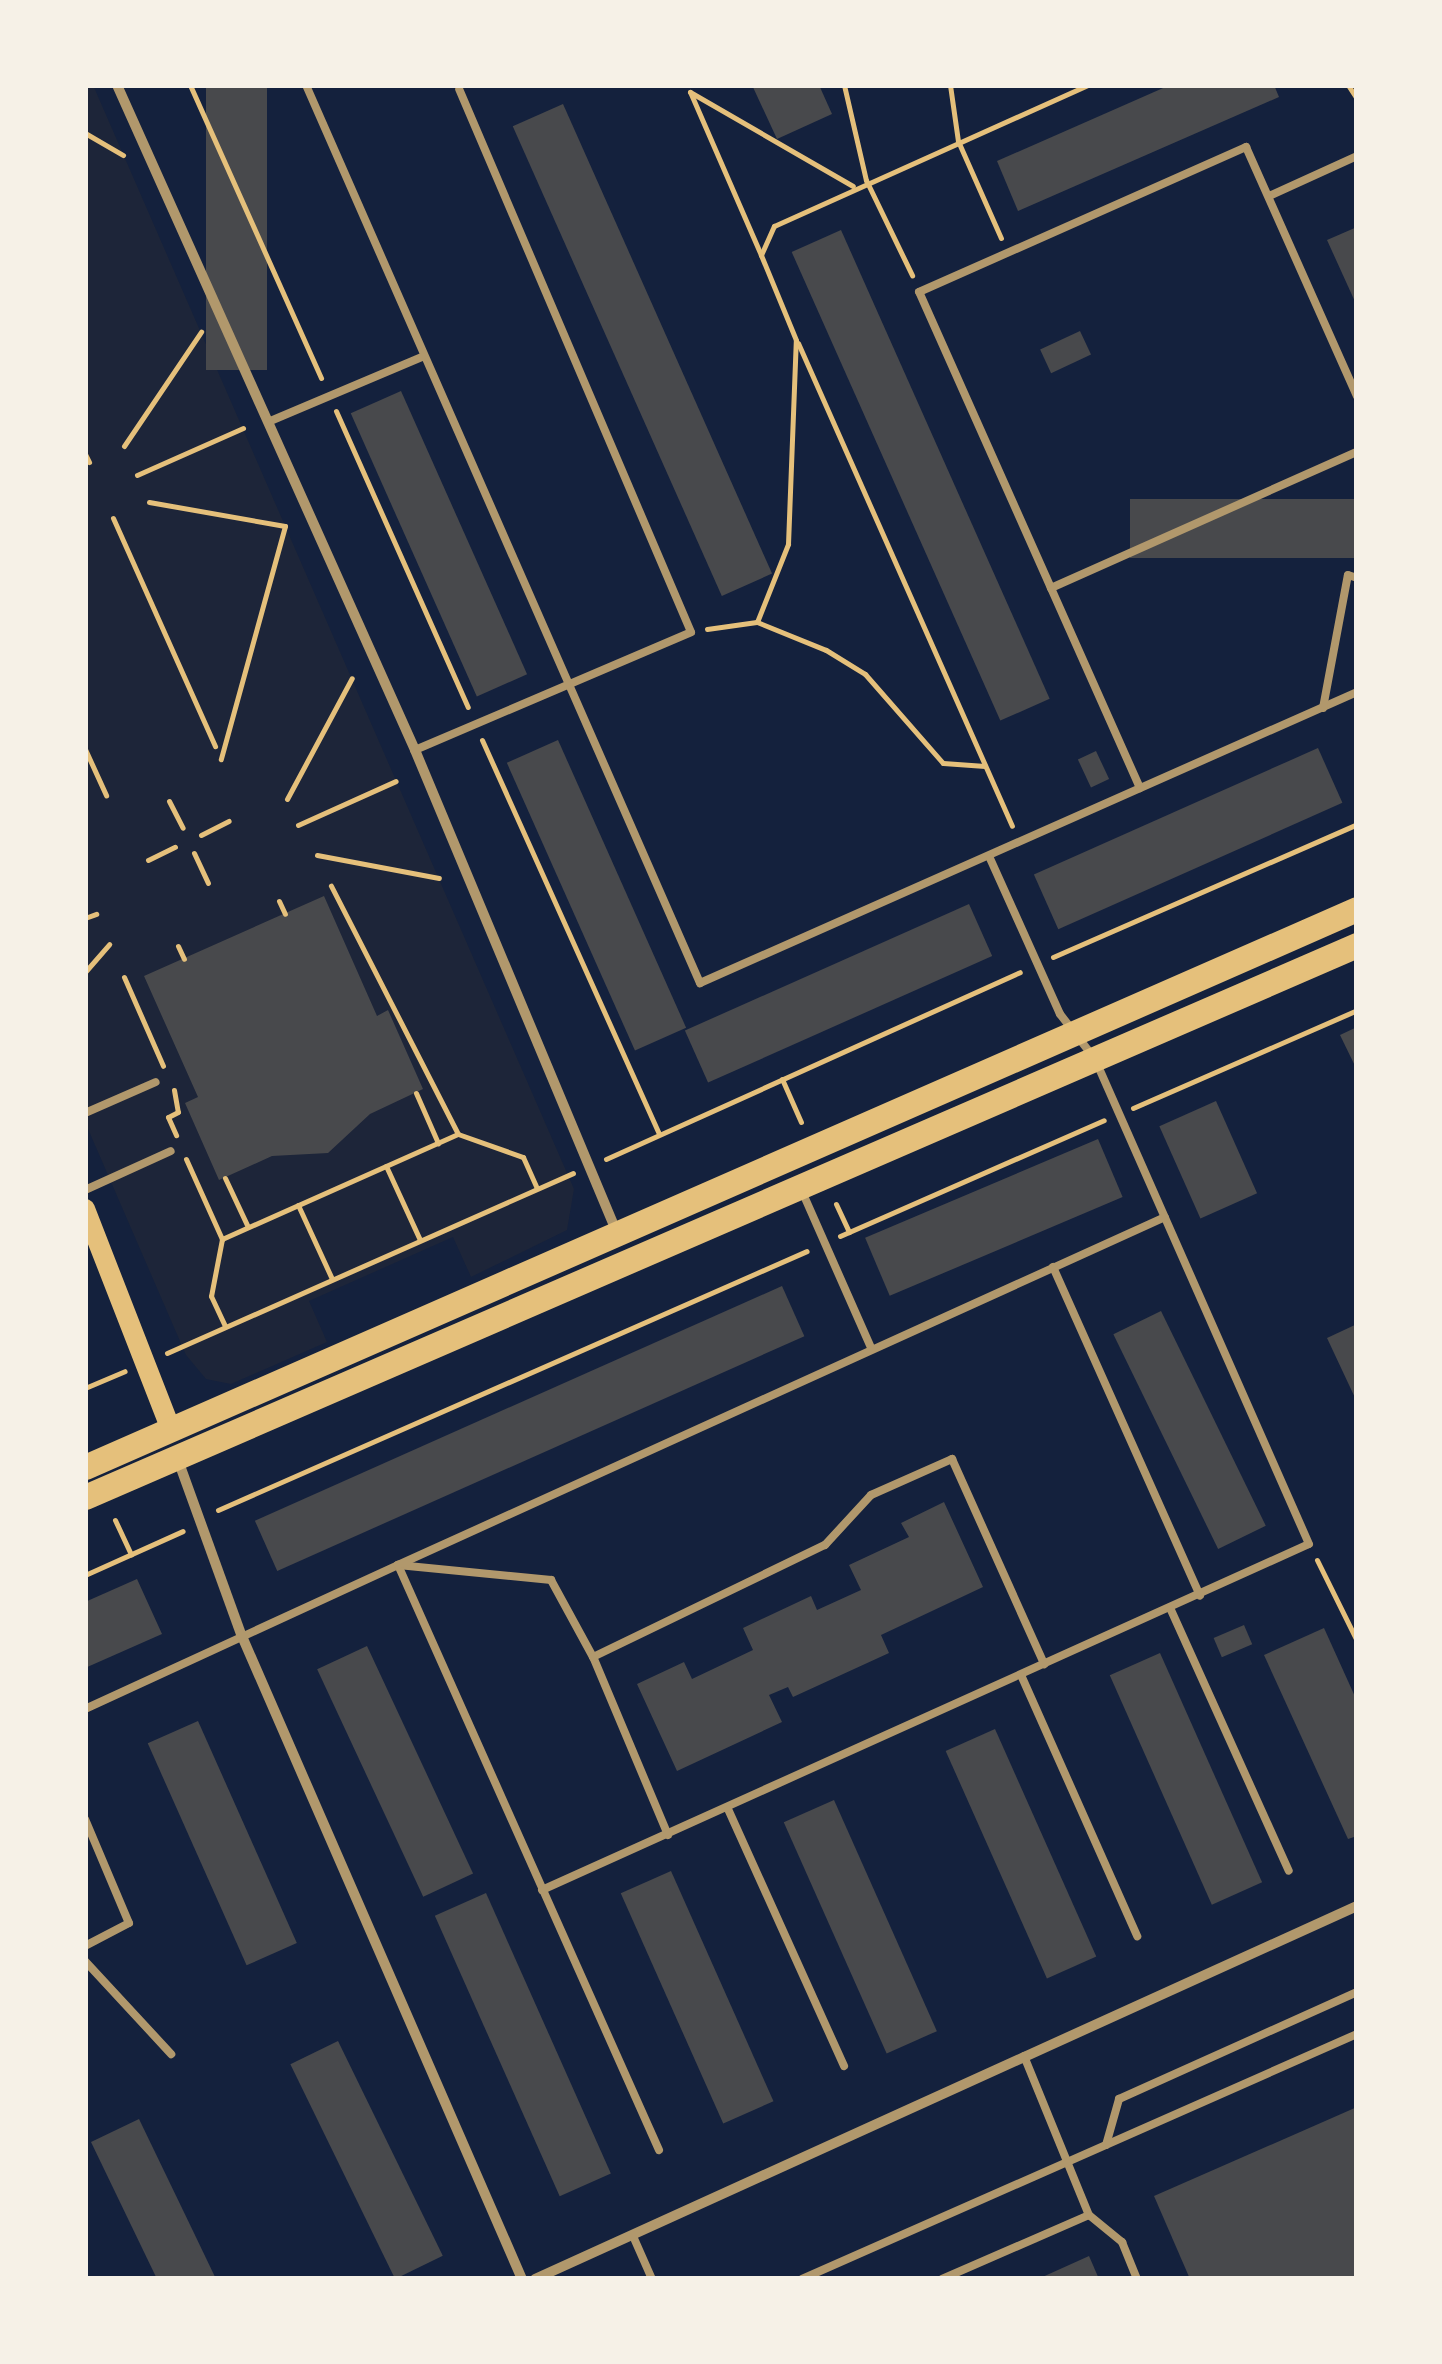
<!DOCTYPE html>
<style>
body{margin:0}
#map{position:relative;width:1442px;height:2364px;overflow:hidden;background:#14213d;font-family:"PT Serif",serif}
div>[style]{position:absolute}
.green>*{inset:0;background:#1d2539}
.building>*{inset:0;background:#48494c;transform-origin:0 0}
.path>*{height:5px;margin:-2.5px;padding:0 2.5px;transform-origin:2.5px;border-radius:2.5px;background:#e5c07b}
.service>*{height:8px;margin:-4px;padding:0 4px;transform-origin:4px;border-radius:4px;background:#b1986c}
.minor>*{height:10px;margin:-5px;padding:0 5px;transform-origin:5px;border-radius:5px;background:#b1986c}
.secondary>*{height:20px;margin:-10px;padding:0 10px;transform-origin:10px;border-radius:10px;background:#e5c07b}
.primary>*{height:25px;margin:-12.5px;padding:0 12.5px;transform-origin:12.5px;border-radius:12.5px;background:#e5c07b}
span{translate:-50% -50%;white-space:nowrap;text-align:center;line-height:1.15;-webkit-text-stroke:8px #f6f1e7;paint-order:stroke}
.frame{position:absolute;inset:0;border:88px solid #f6f1e7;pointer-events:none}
</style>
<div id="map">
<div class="green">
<i style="clip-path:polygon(85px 85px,93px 85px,574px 1189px,567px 1230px,471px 1277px,453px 1237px,309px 1301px,327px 1342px,231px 1384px,206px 1379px,186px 1355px,85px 1122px)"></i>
</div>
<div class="building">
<i style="left:206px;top:85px;width:61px;height:285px"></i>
<i style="clip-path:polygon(752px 85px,819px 85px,832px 114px,777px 139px)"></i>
<i style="clip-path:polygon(1170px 85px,1274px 85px,1279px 97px,1018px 211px,997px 161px)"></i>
<i style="left:563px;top:104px;width:514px;height:55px;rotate:66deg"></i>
<i style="clip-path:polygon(1357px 227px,1357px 306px,1327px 240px)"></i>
<i style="left:841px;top:230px;width:513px;height:54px;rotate:66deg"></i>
<i style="left:1080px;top:331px;width:26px;height:44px;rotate:65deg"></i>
<i style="left:401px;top:391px;width:310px;height:55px;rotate:66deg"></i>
<i style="left:1357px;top:499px;width:59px;height:227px;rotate:90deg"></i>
<i style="left:558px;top:740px;width:315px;height:56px;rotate:66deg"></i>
<i style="left:1318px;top:748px;width:60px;height:311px;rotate:66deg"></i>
<i style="left:1096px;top:751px;width:31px;height:20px;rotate:65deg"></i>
<i style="clip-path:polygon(324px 896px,377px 1016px,388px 1010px,423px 1089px,370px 1114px,328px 1153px,272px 1156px,219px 1180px,185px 1103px,198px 1097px,144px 976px)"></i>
<i style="left:969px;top:904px;width:57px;height:311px;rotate:66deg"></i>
<i style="clip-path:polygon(1357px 1027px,1357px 1070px,1340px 1035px)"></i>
<i style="left:1216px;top:1101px;width:101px;height:62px;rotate:66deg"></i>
<i style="left:1098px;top:1139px;width:63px;height:253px;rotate:67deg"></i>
<i style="left:782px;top:1286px;width:55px;height:577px;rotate:66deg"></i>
<i style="left:1161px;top:1311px;width:239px;height:53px;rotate:64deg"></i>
<i style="clip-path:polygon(1357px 1324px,1357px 1402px,1327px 1338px)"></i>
<i style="clip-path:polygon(944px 1502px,983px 1587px,881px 1635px,889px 1653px,793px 1697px,788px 1687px,769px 1695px,782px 1722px,677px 1771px,637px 1684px,684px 1662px,692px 1679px,753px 1650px,743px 1628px,811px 1596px,817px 1610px,861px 1590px,849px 1565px,909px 1537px,901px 1523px)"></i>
<i style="clip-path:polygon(137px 1579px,162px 1634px,85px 1668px,85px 1602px)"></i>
<i style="left:1244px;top:1625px;width:21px;height:33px;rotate:67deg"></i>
<i style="clip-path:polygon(1324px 1628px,1357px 1701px,1357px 1836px,1348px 1839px,1264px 1655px)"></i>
<i style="left:367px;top:1646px;width:251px;height:55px;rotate:65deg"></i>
<i style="left:1160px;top:1653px;width:251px;height:55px;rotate:66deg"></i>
<i style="left:198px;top:1721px;width:243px;height:55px;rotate:66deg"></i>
<i style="left:995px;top:1729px;width:249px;height:54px;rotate:66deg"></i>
<i style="left:834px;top:1800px;width:253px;height:55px;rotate:66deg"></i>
<i style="left:671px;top:1871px;width:252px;height:55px;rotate:66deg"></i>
<i style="left:486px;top:1893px;width:307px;height:56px;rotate:66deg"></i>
<i style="left:338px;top:2041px;width:239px;height:53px;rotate:64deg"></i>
<i style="clip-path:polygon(1357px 2107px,1357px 2279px,1190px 2279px,1154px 2196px)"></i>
<i style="clip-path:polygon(139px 2119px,193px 2231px,216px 2279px,157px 2279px,91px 2142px)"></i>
<i style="clip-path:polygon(1089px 2256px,1099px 2279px,1038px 2279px)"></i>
</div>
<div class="path">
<i style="left:190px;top:85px;width:321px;rotate:65.9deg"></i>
<i style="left:844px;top:85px;width:98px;rotate:77deg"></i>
<i style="left:866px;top:180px;width:106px;rotate:64.2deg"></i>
<i style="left:950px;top:85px;width:57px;rotate:81.9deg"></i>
<i style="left:958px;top:141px;width:106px;rotate:66.1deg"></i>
<i style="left:1348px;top:85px;width:17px;rotate:57deg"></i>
<i style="left:85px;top:133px;width:44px;rotate:30.1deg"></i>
<i style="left:761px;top:255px;width:178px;rotate:-113.5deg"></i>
<i style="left:690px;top:92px;width:188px;rotate:30deg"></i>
<i style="left:798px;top:343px;width:528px;rotate:66.1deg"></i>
<i style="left:336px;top:411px;width:324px;rotate:66deg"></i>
<i style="left:124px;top:446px;width:138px;rotate:-56deg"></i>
<i style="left:85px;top:454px;width:9px;rotate:63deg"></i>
<i style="left:137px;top:475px;width:116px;rotate:-23.9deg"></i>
<i style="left:149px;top:502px;width:138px;rotate:10deg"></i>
<i style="left:285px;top:526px;width:242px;rotate:105.4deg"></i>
<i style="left:113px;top:518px;width:250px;rotate:65.9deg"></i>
<i style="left:757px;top:622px;width:84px;rotate:-68.3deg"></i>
<i style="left:788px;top:544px;width:204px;rotate:-87.8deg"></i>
<i style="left:796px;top:340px;width:92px;rotate:-112.4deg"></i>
<i style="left:761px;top:255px;width:32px;rotate:-66deg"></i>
<i style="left:774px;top:226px;width:344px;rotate:-24.2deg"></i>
<i style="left:707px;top:629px;width:50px;rotate:-8deg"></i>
<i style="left:757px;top:622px;width:74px;rotate:22.1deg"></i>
<i style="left:826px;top:650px;width:46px;rotate:31.6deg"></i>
<i style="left:865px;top:674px;width:118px;rotate:48.8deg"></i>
<i style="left:943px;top:763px;width:42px;rotate:4.1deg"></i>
<i style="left:482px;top:740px;width:432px;rotate:65.8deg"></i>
<i style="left:85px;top:749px;width:51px;rotate:65.5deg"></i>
<i style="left:287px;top:799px;width:137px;rotate:-61.8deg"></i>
<i style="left:169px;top:801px;width:30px;rotate:63deg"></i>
<i style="left:298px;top:825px;width:107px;rotate:-24.2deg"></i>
<i style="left:201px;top:835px;width:31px;rotate:-27deg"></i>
<i style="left:194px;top:853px;width:33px;rotate:65deg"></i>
<i style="left:317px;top:855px;width:124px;rotate:10.7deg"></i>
<i style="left:148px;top:860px;width:30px;rotate:-26deg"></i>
<i style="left:279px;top:901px;width:14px;rotate:65deg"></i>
<i style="left:85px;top:918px;width:12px;rotate:-20deg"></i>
<i style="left:178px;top:946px;width:14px;rotate:65deg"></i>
<i style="left:1053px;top:957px;width:332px;rotate:-23.6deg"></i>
<i style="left:85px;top:972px;width:37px;rotate:-49deg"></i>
<i style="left:124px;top:977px;width:97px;rotate:66.3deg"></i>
<i style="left:782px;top:1079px;width:47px;rotate:66.2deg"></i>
<i style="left:174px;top:1090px;width:22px;rotate:80deg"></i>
<i style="left:178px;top:1112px;width:11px;rotate:153deg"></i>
<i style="left:168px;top:1117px;width:20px;rotate:66deg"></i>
<i style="left:416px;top:1093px;width:55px;rotate:66.3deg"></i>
<i style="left:1133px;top:1108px;width:244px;rotate:-23.6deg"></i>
<i style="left:458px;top:1134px;width:69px;rotate:19.5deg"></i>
<i style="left:523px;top:1157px;width:34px;rotate:66deg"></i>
<i style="left:186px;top:1159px;width:88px;rotate:65.8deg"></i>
<i style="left:222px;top:1239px;width:258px;rotate:-24deg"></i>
<i style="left:458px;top:1134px;width:279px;rotate:-117.1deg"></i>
<i style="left:606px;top:1159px;width:454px;rotate:-24.3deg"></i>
<i style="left:386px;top:1166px;width:81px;rotate:65.3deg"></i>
<i style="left:225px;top:1178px;width:54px;rotate:64.9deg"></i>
<i style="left:836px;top:1204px;width:31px;rotate:65deg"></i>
<i style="left:298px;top:1205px;width:81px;rotate:65.3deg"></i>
<i style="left:840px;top:1236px;width:288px;rotate:-23.7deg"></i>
<i style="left:222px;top:1239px;width:58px;rotate:100.9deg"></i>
<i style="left:211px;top:1296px;width:33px;rotate:65deg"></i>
<i style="left:167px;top:1353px;width:444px;rotate:-23.9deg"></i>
<i style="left:85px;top:1388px;width:43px;rotate:-23deg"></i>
<i style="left:218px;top:1510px;width:643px;rotate:-23.74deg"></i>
<i style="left:115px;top:1520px;width:38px;rotate:65deg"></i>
<i style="left:1317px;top:1560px;width:90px;rotate:63.7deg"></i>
<i style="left:85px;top:1575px;width:107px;rotate:-24.2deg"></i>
</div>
<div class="service">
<i style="left:306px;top:85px;width:981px;rotate:66.31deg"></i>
<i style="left:700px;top:983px;width:719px;rotate:-23.89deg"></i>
<i style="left:1269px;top:196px;width:97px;rotate:-24.4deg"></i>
<i style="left:268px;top:422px;width:167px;rotate:-22.9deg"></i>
<i style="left:1051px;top:588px;width:324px;rotate:-114deg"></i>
<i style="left:919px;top:292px;width:358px;rotate:-23.9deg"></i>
<i style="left:1246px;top:147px;width:273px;rotate:66deg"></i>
<i style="left:1323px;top:708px;width:135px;rotate:-79.4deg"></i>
<i style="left:1348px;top:575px;width:9px;rotate:18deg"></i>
<i style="left:415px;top:750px;width:300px;rotate:-23.1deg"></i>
<i style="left:691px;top:632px;width:590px;rotate:-113.13deg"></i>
<i style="left:1140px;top:788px;width:219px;rotate:-114deg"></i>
<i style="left:1051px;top:588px;width:335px;rotate:-24deg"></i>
<i style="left:85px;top:1113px;width:77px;rotate:-23.6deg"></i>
<i style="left:801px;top:1189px;width:174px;rotate:66.2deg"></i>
<i style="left:85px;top:1190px;width:94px;rotate:-24.4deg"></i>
<i style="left:1053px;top:1267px;width:360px;rotate:65.9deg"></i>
<i style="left:1171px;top:1610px;width:286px;rotate:65.7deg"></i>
<i style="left:1021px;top:1675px;width:286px;rotate:66deg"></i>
<i style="left:85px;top:1709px;width:345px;rotate:-24.7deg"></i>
<i style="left:398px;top:1565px;width:154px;rotate:5.6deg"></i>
<i style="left:551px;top:1580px;width:88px;rotate:61.4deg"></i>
<i style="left:728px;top:1809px;width:282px;rotate:65.7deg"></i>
<i style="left:85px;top:1819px;width:113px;rotate:67.1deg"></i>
<i style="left:129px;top:1923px;width:50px;rotate:152.4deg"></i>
<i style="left:668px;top:1835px;width:193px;rotate:-112.8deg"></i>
<i style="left:593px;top:1657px;width:258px;rotate:-25.8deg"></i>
<i style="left:825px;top:1545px;width:68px;rotate:-47.4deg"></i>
<i style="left:871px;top:1495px;width:89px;rotate:-24deg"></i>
<i style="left:952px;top:1459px;width:225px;rotate:65.8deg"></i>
<i style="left:542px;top:1890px;width:841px;rotate:-24.28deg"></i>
<i style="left:1309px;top:1544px;width:530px;rotate:-113.81deg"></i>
<i style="left:1095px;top:1059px;width:57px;rotate:-127.9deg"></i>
<i style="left:1060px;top:1014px;width:171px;rotate:-114.2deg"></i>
<i style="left:85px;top:1961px;width:127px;rotate:47.2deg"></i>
<i style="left:1024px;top:2056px;width:172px;rotate:67.8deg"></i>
<i style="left:1089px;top:2215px;width:43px;rotate:39.3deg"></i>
<i style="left:1122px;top:2242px;width:40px;rotate:68deg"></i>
<i style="left:1106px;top:2145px;width:48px;rotate:-74.2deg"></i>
<i style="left:1119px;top:2099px;width:261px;rotate:-24.2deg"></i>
<i style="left:659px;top:2150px;width:641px;rotate:-114.04deg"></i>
<i style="left:398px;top:1565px;width:842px;rotate:-24.4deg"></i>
<i style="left:633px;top:2236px;width:47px;rotate:66.2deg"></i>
<i style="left:802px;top:2279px;width:607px;rotate:-23.82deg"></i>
<i style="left:942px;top:2279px;width:160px;rotate:-23.5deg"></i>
</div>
<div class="minor">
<i style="left:117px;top:85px;width:729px;rotate:65.86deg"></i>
<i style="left:415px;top:750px;width:524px;rotate:67.3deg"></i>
<i style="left:178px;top:1460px;width:185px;rotate:70.1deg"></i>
<i style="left:241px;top:1634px;width:704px;rotate:66.46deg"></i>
<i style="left:535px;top:2279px;width:903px;rotate:-24.41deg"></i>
</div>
<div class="secondary">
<i style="left:85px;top:1209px;width:237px;rotate:68.7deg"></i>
</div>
<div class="primary">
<i style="left:85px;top:1467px;width:1389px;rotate:-23.69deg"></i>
<i style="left:85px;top:1497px;width:1387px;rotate:-23.46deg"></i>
</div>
<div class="frame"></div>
</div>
